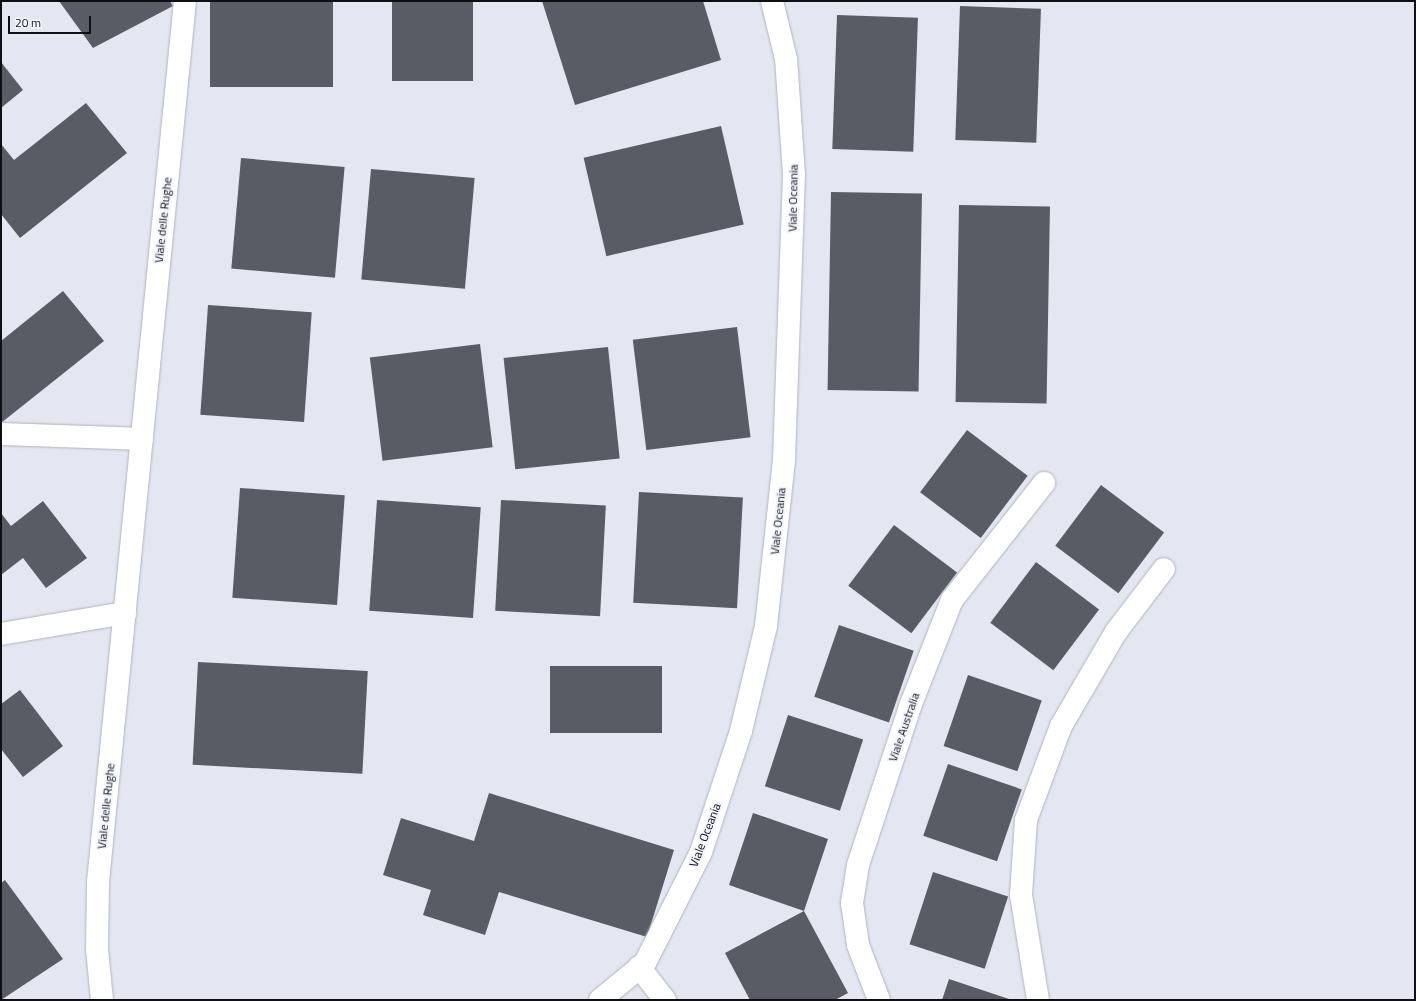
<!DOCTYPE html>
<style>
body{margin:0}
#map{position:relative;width:1416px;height:1001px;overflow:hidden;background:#e4e7f2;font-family:"Titillium Web",sans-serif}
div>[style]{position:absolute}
.building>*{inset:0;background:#5a5c65;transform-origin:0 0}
.roads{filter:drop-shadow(0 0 1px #b0b3be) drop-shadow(0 0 1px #b0b3be)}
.minor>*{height:22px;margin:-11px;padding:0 11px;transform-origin:11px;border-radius:11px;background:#fff}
span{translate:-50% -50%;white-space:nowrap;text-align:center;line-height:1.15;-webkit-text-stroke:4px #f2f5fd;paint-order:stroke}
.street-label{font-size:12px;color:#0e0f13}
.frame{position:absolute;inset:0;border:2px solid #0e0f13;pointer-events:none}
.scale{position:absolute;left:8px;top:16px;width:83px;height:18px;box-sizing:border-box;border:2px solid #0e0f13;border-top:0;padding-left:5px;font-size:12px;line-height:14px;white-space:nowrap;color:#0e0f13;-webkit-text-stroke:3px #f2f5fd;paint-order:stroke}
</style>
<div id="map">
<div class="building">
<i style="clip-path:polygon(59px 1px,170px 1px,173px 6px,93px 48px)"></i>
<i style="left:210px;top:1px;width:123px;height:86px"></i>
<i style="left:392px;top:1px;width:81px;height:80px"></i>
<i style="clip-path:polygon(542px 1px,703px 1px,721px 60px,575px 105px)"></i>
<i style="left:960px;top:6px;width:81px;height:134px;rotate:2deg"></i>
<i style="left:837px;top:15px;width:81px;height:134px;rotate:2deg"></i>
<i style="clip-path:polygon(1px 62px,23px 90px,1px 108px)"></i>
<i style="clip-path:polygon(86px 103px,127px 153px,20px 238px,1px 214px,1px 144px,14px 160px)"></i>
<i style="left:721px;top:126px;width:101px;height:141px;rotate:77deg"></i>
<i style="left:241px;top:158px;width:104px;height:111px;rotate:5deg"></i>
<i style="left:371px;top:169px;width:104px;height:111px;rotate:5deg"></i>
<i style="left:831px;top:192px;width:91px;height:198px;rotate:1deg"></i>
<i style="left:959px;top:205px;width:91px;height:197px;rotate:1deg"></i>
<i style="clip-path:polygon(63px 291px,104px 341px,1px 423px,1px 341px)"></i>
<i style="left:208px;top:305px;width:104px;height:110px;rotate:4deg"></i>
<i style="left:737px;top:327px;width:111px;height:105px;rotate:83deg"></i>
<i style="left:480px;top:344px;width:104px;height:111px;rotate:83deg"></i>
<i style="left:608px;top:347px;width:112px;height:105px;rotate:84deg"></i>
<i style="left:967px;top:430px;width:76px;height:78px;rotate:37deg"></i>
<i style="left:1101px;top:485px;width:79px;height:76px;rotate:37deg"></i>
<i style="left:240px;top:488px;width:105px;height:110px;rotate:4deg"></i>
<i style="left:639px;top:492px;width:104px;height:111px;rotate:3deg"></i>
<i style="left:377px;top:500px;width:104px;height:111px;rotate:4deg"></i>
<i style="left:501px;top:500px;width:105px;height:111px;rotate:3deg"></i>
<i style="clip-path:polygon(43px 501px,87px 558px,46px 588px,23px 558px,1px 575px,1px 513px,11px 526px)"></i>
<i style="left:894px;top:525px;width:79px;height:76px;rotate:37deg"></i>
<i style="left:1036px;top:562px;width:79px;height:76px;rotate:37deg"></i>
<i style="left:839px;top:625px;width:79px;height:76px;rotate:19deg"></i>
<i style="left:198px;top:662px;width:170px;height:103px;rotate:3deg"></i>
<i style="left:662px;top:666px;width:67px;height:112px;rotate:90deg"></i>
<i style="left:968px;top:675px;width:78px;height:75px;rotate:19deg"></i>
<i style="clip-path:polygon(20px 690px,63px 746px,23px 777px,1px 749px,1px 704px)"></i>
<i style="left:788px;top:715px;width:79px;height:75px;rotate:18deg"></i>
<i style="left:948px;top:764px;width:78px;height:76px;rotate:19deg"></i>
<i style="clip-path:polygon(489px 793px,674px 850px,647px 937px,499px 892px,485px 935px,423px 915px,431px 890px,383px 875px,401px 818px,474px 841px)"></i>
<i style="clip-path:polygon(753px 813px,828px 839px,804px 911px,848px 993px,835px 1000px,750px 1000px,725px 953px,804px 911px,729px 885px)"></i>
<i style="left:933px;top:872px;width:79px;height:76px;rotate:18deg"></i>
<i style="clip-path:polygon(5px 880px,63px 959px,1px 1000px,1px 883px)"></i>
<i style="clip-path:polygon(949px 979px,1012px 1000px,942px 1000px)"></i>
</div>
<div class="roads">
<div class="minor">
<i style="left:1px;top:434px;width:141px;rotate:2deg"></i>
<i style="left:1px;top:634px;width:126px;rotate:-9.6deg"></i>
<i style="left:639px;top:967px;width:42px;rotate:51.8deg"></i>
<i style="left:102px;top:1000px;width:51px;rotate:-95.6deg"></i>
<i style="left:97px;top:949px;width:67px;rotate:-89.1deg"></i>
<i style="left:98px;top:882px;width:885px;rotate:-84.36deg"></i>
<i style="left:600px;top:1000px;width:58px;rotate:-39.4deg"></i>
<i style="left:645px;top:963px;width:124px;rotate:-63.2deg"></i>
<i style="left:701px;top:852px;width:127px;rotate:-71.7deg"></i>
<i style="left:741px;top:731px;width:108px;rotate:-76.6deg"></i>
<i style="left:766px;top:626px;width:167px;rotate:-83.8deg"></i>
<i style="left:784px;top:460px;width:285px;rotate:-88deg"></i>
<i style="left:794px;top:175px;width:116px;rotate:-93.9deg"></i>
<i style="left:786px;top:59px;width:60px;rotate:-103.6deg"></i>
<i style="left:879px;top:1000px;width:59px;rotate:-110.9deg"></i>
<i style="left:858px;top:945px;width:42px;rotate:-98.1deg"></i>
<i style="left:852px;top:903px;width:38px;rotate:-81deg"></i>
<i style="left:858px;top:865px;width:169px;rotate:-71.8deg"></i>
<i style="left:911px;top:704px;width:112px;rotate:-68.5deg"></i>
<i style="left:952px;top:600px;width:149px;rotate:-51.8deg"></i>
<i style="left:1038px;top:1000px;width:106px;rotate:-99.2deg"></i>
<i style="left:1021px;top:895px;width:75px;rotate:-86.2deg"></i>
<i style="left:1026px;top:820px;width:100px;rotate:-69.6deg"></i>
<i style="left:1061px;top:726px;width:109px;rotate:-59.7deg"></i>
<i style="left:1116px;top:632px;width:79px;rotate:-52.7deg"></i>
</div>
</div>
<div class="street-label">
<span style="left:793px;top:198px;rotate:-89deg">Viale Oceania</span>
<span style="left:163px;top:220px;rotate:-84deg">Viale delle Rughe</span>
<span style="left:778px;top:521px;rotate:-84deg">Viale Oceania</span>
<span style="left:904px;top:727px;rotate:-71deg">Viale Australia</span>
<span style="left:106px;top:806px;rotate:-84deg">Viale delle Rughe</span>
<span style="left:705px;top:835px;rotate:-69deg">Viale Oceania</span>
</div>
<div class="frame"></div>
<div class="scale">20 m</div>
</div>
